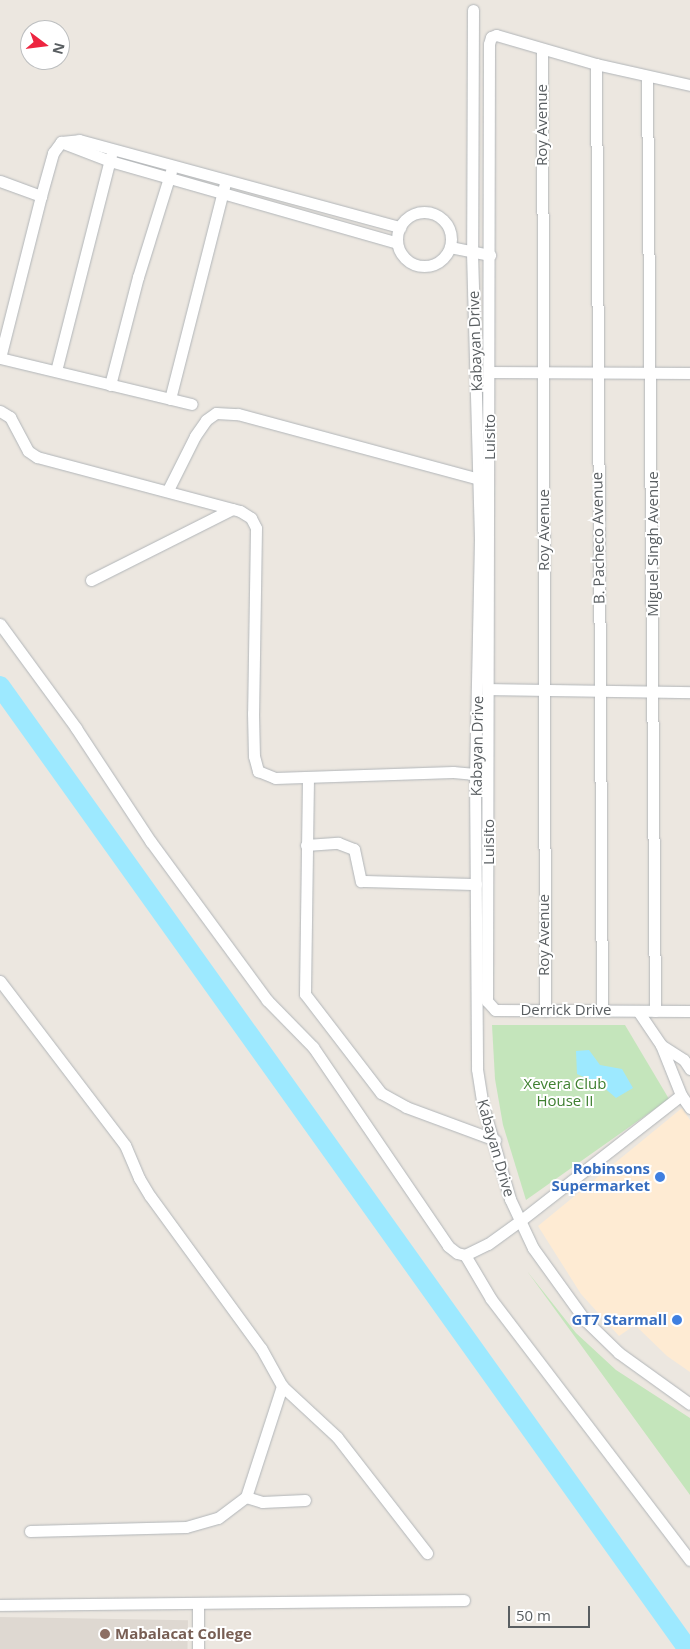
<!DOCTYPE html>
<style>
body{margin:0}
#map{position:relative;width:690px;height:1649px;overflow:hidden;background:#ece7e0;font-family:"Open Sans",sans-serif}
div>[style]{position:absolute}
.commercial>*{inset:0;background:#feebd3}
.education>*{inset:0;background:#ded8d1;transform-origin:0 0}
.green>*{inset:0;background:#c4e5bb}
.water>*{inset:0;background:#9de9ff}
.river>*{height:20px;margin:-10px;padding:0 10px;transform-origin:10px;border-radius:10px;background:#9de9ff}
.roads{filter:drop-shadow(0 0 1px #b1b5b8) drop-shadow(0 0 1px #b1b5b8)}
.street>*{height:11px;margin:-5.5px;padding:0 5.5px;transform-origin:5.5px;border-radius:5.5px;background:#fff}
.street>.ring{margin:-5.5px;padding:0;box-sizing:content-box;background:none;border:11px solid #fff;border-radius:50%}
.dots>*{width:14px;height:14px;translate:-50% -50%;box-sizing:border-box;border:2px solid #fff;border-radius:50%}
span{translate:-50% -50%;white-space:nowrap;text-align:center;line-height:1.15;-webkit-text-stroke:4px #fff;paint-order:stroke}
.street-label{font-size:15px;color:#595e61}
.park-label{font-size:15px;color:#3f8031}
.shop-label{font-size:15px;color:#366cbe;font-weight:700}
.right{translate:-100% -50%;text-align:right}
.education-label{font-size:15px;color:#785e54;font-weight:700}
.left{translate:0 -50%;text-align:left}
.north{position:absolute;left:20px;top:20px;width:50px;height:50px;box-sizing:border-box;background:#fff;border:1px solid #bdbfc0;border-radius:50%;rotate:105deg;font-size:14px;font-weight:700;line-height:20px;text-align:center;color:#595e61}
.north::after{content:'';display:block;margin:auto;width:18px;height:22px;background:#ed2540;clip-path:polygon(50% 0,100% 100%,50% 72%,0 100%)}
.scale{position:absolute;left:508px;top:1606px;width:82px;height:22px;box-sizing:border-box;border:2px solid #595e61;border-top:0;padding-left:6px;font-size:15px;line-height:18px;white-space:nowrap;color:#595e61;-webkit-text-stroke:4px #fff;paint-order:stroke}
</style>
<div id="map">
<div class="commercial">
<i style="clip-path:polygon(682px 1108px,690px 1120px,690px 1372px,667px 1356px,635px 1325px,619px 1336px,581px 1294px,538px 1226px)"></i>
</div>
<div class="education">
<i style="left:0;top:1617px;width:188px;height:32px;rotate:1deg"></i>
</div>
<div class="green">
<i style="clip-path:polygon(492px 1025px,625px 1025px,669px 1099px,526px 1200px,503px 1125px,495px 1079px)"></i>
<i style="clip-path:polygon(527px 1271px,576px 1333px,616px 1370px,690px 1418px,690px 1495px)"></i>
</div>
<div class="water">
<i style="clip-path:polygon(589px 1050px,600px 1065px,622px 1069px,633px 1088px,616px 1098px,601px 1085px,577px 1074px,576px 1051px)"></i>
</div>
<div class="river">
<i style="left:0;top:686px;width:1184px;rotate:54.46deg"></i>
</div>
<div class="roads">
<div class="street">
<i style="left:473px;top:10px;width:242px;rotate:90.2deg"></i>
<i style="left:472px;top:252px;width:287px;rotate:88.4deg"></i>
<i style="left:480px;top:539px;width:235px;rotate:91.2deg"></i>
<i style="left:475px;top:774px;width:295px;rotate:89.6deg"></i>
<i style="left:477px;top:1069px;width:37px;rotate:81deg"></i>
<i style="left:483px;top:1106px;width:97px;rotate:73.8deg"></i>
<i style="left:510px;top:1199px;width:54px;rotate:64.9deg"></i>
<i style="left:533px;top:1248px;width:89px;rotate:54.2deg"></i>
<i style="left:585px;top:1320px;width:47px;rotate:44.1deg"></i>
<i style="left:619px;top:1353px;width:87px;rotate:35.7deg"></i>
<i style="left:542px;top:49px;width:962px;rotate:89.82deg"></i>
<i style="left:596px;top:64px;width:947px;rotate:89.64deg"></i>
<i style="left:647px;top:77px;width:934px;rotate:89.51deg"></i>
<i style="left:690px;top:85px;width:96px;rotate:-167.4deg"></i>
<i style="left:596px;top:64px;width:104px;rotate:-163.8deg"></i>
<i style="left:496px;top:35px;width:5px;rotate:158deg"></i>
<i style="left:491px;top:37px;width:7px;rotate:106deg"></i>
<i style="left:489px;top:44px;width:957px;rotate:90.12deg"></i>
<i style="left:487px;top:1001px;width:12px;rotate:48deg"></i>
<i style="left:495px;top:1010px;width:195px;rotate:0.3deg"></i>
<i style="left:61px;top:142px;width:53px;rotate:21.2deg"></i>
<i style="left:110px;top:161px;width:298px;rotate:15.9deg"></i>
<i style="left:0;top:181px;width:44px;rotate:20.1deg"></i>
<i class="ring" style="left:397px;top:212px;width:43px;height:43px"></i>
<i style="left:450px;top:247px;width:41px;rotate:11.3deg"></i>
<i style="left:0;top:358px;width:167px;rotate:-75.8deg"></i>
<i style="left:41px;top:196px;width:45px;rotate:-74.4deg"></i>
<i style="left:53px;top:153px;width:14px;rotate:-54deg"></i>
<i style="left:61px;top:142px;width:18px;rotate:-6deg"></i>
<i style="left:79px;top:140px;width:333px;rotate:15.2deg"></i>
<i style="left:0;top:358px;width:197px;rotate:13.5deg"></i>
<i style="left:56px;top:371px;width:222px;rotate:-75.7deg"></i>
<i style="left:490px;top:372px;width:200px;rotate:0.3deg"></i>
<i style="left:110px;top:385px;width:112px;rotate:-75.5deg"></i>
<i style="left:138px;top:277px;width:111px;rotate:-72.7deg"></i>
<i style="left:170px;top:399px;width:222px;rotate:-75.7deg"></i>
<i style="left:0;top:411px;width:12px;rotate:31deg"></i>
<i style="left:10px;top:417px;width:38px;rotate:62deg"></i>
<i style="left:28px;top:451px;width:11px;rotate:34deg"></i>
<i style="left:37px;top:457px;width:210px;rotate:14.9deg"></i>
<i style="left:240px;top:511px;width:13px;rotate:32deg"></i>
<i style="left:251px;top:518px;width:11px;rotate:63deg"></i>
<i style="left:256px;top:528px;width:185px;rotate:90.9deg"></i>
<i style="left:253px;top:713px;width:43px;rotate:88.7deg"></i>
<i style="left:254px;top:756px;width:16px;rotate:75deg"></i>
<i style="left:258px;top:771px;width:18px;rotate:22deg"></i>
<i style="left:275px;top:778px;width:178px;rotate:-1.9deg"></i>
<i style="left:453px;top:772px;width:22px;rotate:5deg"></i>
<i style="left:168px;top:490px;width:60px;rotate:-63.4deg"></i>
<i style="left:195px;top:436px;width:19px;rotate:-55deg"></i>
<i style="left:206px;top:420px;width:12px;rotate:-35deg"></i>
<i style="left:216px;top:413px;width:22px;rotate:3deg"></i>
<i style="left:238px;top:414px;width:250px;rotate:15.1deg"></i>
<i style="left:91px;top:580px;width:158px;rotate:-26.7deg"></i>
<i style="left:0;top:624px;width:129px;rotate:53.8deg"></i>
<i style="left:76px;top:728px;width:136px;rotate:56.7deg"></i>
<i style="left:151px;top:842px;width:196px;rotate:53.7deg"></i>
<i style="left:267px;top:1000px;width:66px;rotate:45.6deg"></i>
<i style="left:313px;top:1047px;width:240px;rotate:55.8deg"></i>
<i style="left:448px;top:1246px;width:11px;rotate:38deg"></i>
<i style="left:457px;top:1253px;width:8px;rotate:14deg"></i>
<i style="left:465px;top:1255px;width:25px;rotate:-26deg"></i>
<i style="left:488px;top:1244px;width:39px;rotate:-36deg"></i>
<i style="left:520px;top:1221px;width:204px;rotate:-38deg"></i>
<i style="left:489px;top:689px;width:201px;rotate:0.9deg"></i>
<i style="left:308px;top:778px;width:216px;rotate:90.8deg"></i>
<i style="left:305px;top:994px;width:125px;rotate:52.5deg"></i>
<i style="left:381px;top:1093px;width:29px;rotate:29deg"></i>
<i style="left:406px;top:1107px;width:95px;rotate:20.3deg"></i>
<i style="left:306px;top:845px;width:32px;rotate:-4deg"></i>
<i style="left:338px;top:843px;width:17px;rotate:21deg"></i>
<i style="left:354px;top:849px;width:33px;rotate:78deg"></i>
<i style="left:361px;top:881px;width:115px;rotate:1.5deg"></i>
<i style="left:0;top:981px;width:206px;rotate:52.7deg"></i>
<i style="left:125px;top:1145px;width:36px;rotate:67deg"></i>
<i style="left:139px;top:1178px;width:21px;rotate:59deg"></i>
<i style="left:150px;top:1196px;width:188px;rotate:53.9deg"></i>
<i style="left:261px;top:1348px;width:43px;rotate:61.1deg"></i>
<i style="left:282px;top:1386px;width:75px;rotate:42.8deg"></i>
<i style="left:337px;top:1437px;width:147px;rotate:52.2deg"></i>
<i style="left:638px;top:1011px;width:41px;rotate:55.9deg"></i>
<i style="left:661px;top:1045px;width:54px;rotate:68.2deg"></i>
<i style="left:681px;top:1095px;width:16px;rotate:55deg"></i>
<i style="left:661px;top:1045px;width:27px;rotate:33deg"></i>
<i style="left:684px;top:1060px;width:11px;rotate:56deg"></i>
<i style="left:465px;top:1255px;width:51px;rotate:59.4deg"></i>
<i style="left:491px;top:1299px;width:328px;rotate:52.7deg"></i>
<i style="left:246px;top:1497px;width:17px;rotate:17deg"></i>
<i style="left:262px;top:1502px;width:43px;rotate:-2.7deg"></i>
<i style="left:30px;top:1531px;width:156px;rotate:-1.5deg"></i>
<i style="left:186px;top:1527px;width:33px;rotate:-16deg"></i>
<i style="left:218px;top:1518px;width:35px;rotate:-37deg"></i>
<i style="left:246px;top:1497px;width:117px;rotate:-72deg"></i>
<i style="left:0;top:1605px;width:464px;rotate:-0.6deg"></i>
<i style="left:198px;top:1649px;width:46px;rotate:-90deg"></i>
</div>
</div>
<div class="dots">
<i style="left:660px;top:1177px;background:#3f7fe0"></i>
<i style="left:677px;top:1320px;background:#3f7fe0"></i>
<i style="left:105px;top:1634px;background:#8d6e63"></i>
</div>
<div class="street-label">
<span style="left:542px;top:125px;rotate:-90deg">Roy Avenue</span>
<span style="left:475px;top:341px;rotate:-92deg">Kabayan Drive</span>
<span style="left:490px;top:437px;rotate:-90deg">Luisito</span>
<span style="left:544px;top:530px;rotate:-90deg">Roy Avenue</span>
<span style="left:598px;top:538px;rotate:-91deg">B. Pacheco Avenue</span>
<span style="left:653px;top:544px;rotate:-90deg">Miguel Singh Avenue</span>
<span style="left:477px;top:746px;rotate:-89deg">Kabayan Drive</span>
<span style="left:489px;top:842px;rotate:-90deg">Luisito</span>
<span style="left:544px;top:935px;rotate:-90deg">Roy Avenue</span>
<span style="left:566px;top:1010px">Derrick Drive</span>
<span style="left:496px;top:1148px;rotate:74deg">Kabayan Drive</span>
</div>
<div class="park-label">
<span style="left:565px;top:1092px">Xevera Club<br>House II</span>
</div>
<div class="shop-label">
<span class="right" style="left:650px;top:1177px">Robinsons<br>Supermarket</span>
<span class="right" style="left:667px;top:1320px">GT7 Starmall</span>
</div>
<div class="education-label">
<span class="left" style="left:115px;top:1634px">Mabalacat College</span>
</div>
<div class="north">N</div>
<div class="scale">50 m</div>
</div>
